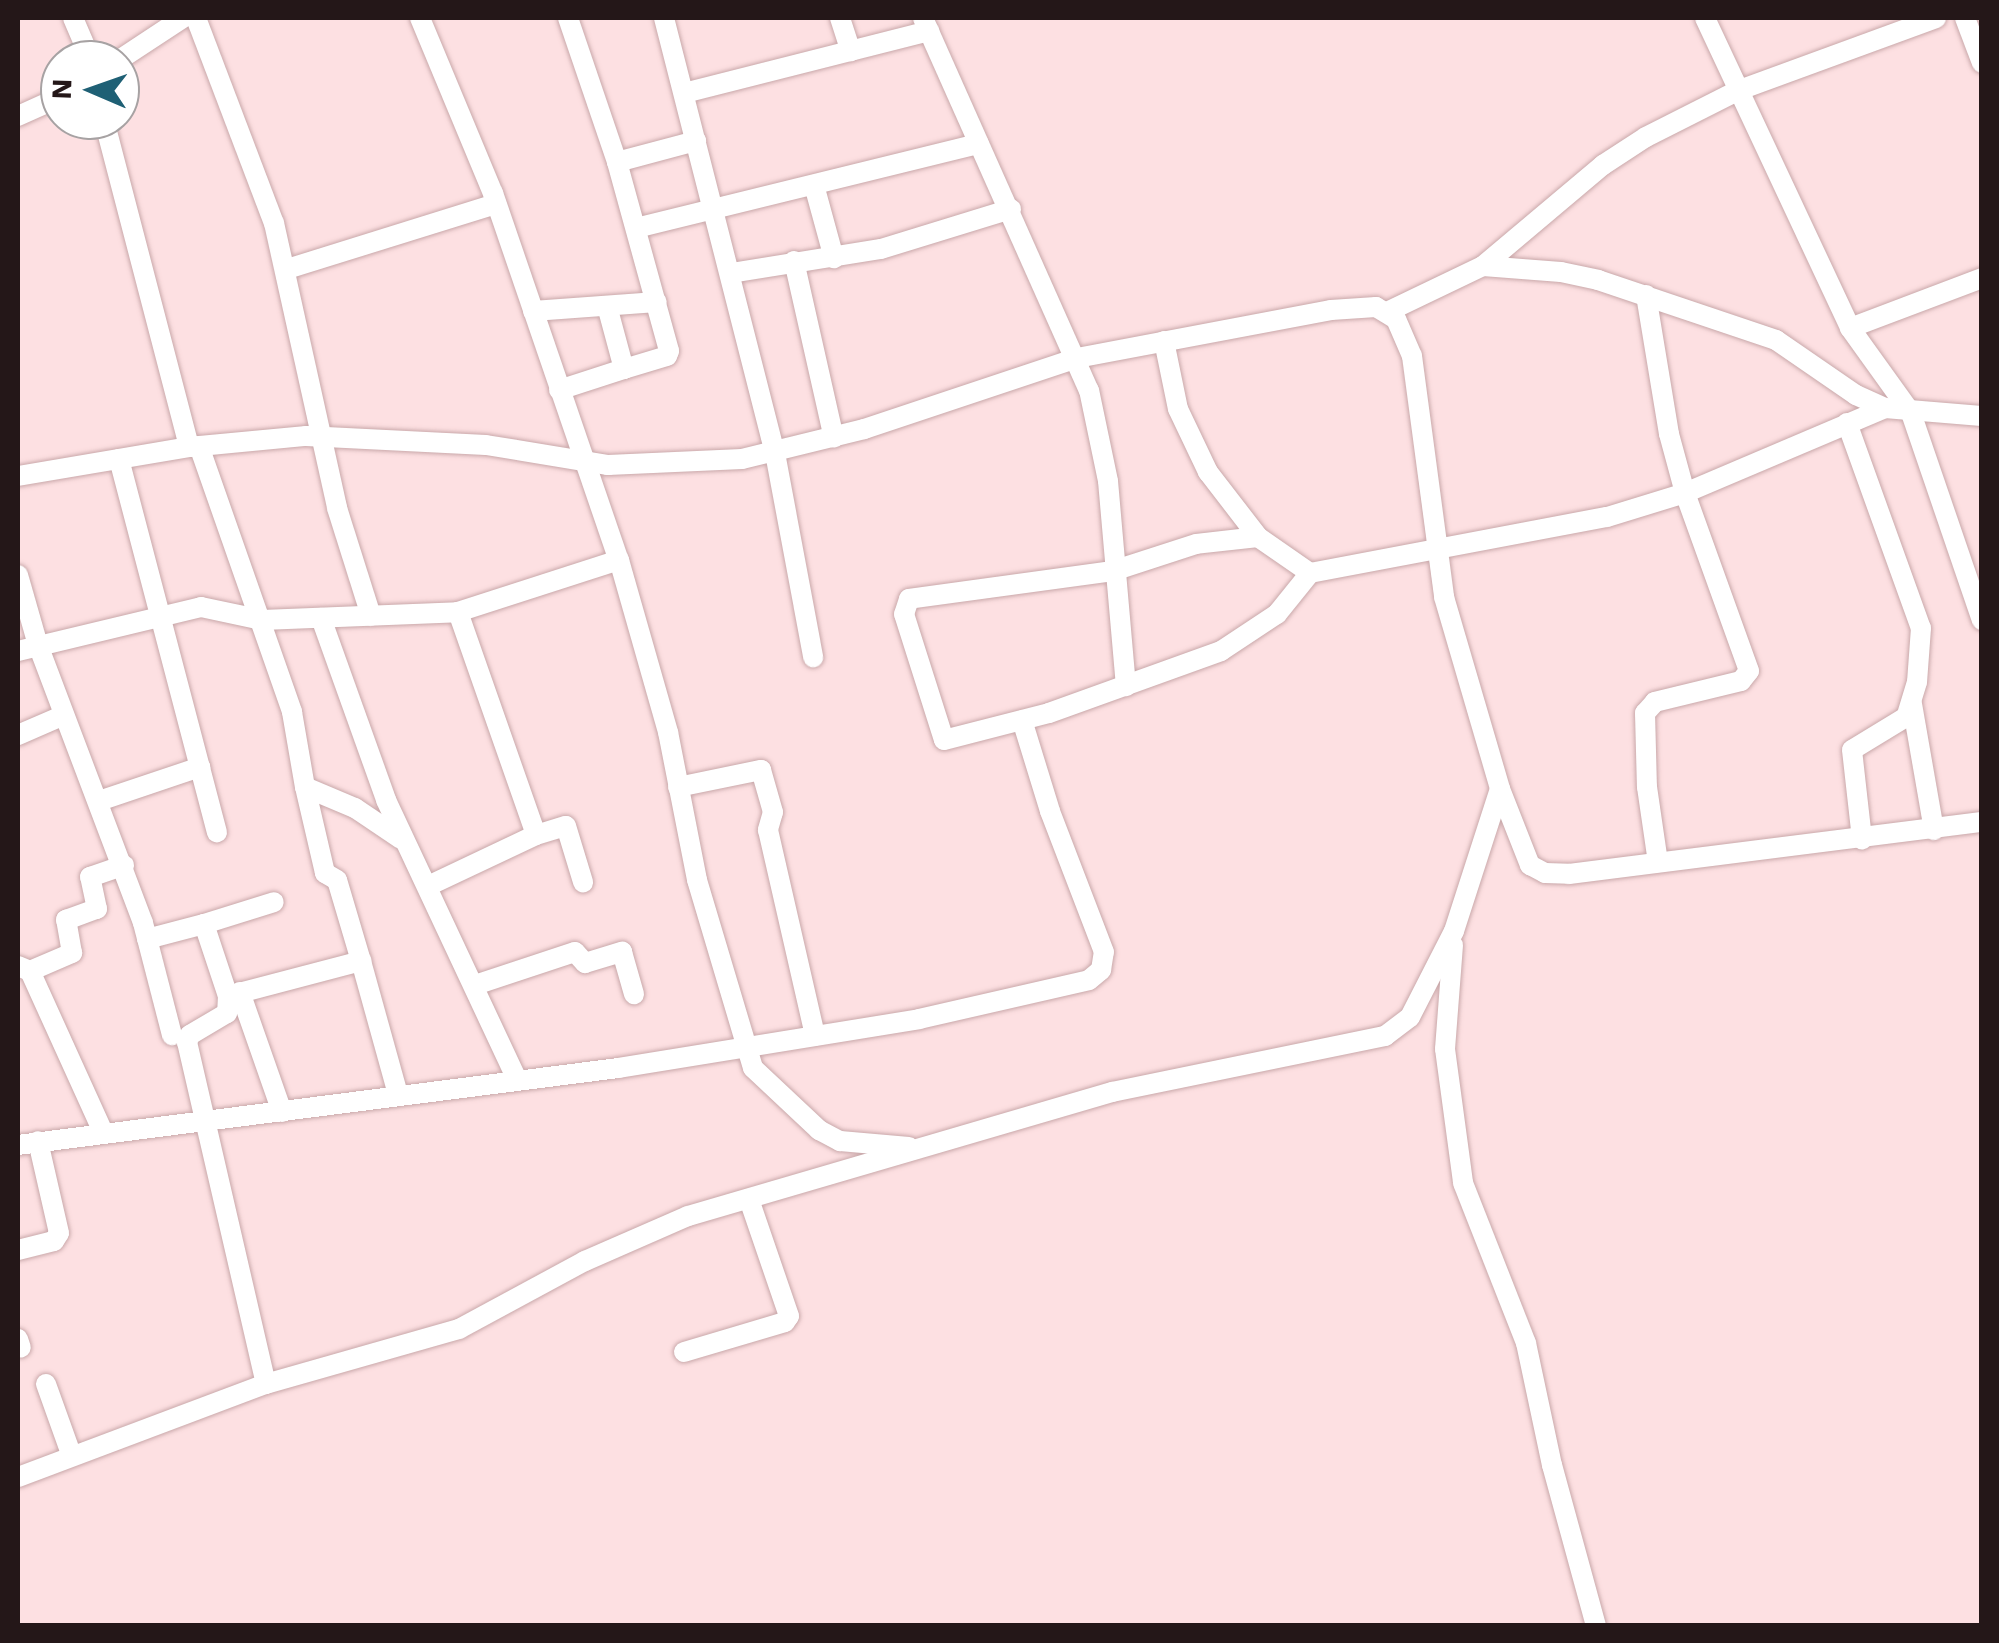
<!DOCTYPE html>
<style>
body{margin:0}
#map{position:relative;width:1999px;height:1643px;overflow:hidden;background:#fde0e2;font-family:"Work Sans",sans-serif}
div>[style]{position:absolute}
.roads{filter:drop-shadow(0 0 2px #c9a8aa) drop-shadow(0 0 2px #c9a8aa)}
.minor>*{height:20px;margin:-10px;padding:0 10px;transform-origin:10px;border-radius:10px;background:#fff}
span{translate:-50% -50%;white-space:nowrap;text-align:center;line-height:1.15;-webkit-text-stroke:8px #fff;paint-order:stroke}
.frame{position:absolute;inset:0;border:20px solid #241718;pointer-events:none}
.north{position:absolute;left:40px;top:40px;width:100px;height:100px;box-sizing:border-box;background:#fff;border:2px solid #a7a2a3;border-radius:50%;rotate:272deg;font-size:28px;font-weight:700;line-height:40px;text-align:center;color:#241718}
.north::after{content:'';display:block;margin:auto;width:35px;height:45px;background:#1f6075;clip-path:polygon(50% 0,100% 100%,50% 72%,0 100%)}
</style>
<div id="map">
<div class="roads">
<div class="minor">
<i style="left:73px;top:18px;width:46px;rotate:66.8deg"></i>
<i style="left:196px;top:18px;width:219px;rotate:69.2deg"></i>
<i style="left:274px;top:223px;width:292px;rotate:77.5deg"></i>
<i style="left:337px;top:508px;width:113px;rotate:72.5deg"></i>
<i style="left:420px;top:18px;width:190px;rotate:67.4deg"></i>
<i style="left:493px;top:193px;width:388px;rotate:71.1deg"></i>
<i style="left:619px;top:560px;width:179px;rotate:74.1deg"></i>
<i style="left:668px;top:732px;width:151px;rotate:78.9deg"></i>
<i style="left:697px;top:880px;width:196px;rotate:73.4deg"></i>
<i style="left:753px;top:1068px;width:91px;rotate:43.2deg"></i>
<i style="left:819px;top:1130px;width:24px;rotate:28deg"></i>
<i style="left:840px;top:1141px;width:69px;rotate:5deg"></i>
<i style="left:568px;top:18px;width:152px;rotate:71.2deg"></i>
<i style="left:617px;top:162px;width:196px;rotate:74.6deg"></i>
<i style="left:669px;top:351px;width:5px;rotate:112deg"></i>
<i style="left:667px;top:356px;width:45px;rotate:163.2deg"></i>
<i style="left:664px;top:18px;width:449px;rotate:75.7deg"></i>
<i style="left:775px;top:453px;width:208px;rotate:79.4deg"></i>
<i style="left:840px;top:18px;width:35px;rotate:72deg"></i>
<i style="left:923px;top:18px;width:407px;rotate:66deg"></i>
<i style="left:1089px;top:390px;width:93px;rotate:78.2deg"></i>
<i style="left:1108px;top:481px;width:206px;rotate:85deg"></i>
<i style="left:1705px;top:18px;width:342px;rotate:64.9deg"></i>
<i style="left:1850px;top:328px;width:105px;rotate:54.3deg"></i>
<i style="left:1911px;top:413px;width:219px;rotate:71.1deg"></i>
<i style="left:1965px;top:18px;width:48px;rotate:69.3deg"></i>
<i style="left:119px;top:60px;width:77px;rotate:-33.3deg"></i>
<i style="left:684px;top:93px;width:253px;rotate:-14.2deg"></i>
<i style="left:18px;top:116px;width:46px;rotate:-24.3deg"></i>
<i style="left:104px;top:120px;width:338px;rotate:75.4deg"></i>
<i style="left:617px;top:162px;width:82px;rotate:-14.9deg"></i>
<i style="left:814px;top:185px;width:76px;rotate:74.7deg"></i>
<i style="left:636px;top:228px;width:353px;rotate:-13.8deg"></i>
<i style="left:794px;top:261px;width:181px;rotate:77.3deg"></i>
<i style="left:1483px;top:266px;width:78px;rotate:4.4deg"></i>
<i style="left:1561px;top:272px;width:38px;rotate:12deg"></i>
<i style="left:1598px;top:280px;width:188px;rotate:18.6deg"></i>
<i style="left:1776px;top:340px;width:97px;rotate:34.5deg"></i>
<i style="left:1856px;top:395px;width:32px;rotate:24deg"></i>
<i style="left:1885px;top:408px;width:97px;rotate:4.7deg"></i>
<i style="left:287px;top:269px;width:219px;rotate:-17.3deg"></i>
<i style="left:731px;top:273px;width:152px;rotate:-9.1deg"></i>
<i style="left:881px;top:249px;width:136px;rotate:-17.1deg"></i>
<i style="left:1646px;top:295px;width:141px;rotate:80.6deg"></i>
<i style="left:1669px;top:434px;width:61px;rotate:74.8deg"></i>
<i style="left:1685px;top:493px;width:189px;rotate:70.2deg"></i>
<i style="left:1749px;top:671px;width:13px;rotate:129deg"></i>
<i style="left:1741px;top:681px;width:89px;rotate:166.3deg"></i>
<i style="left:1655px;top:702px;width:15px;rotate:132deg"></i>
<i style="left:1645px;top:713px;width:74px;rotate:88.5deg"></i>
<i style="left:1647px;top:787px;width:76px;rotate:81.7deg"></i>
<i style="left:533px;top:311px;width:124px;rotate:-4.2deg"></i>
<i style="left:1389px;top:311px;width:104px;rotate:-25.6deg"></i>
<i style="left:1483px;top:266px;width:157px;rotate:-40.1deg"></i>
<i style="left:1603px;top:165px;width:51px;rotate:-33.1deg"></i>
<i style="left:1646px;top:137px;width:102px;rotate:-26.8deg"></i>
<i style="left:1737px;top:91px;width:212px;rotate:-20.1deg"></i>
<i style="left:1850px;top:328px;width:141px;rotate:-20.7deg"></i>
<i style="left:1164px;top:341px;width:69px;rotate:78.4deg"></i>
<i style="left:1178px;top:409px;width:70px;rotate:64.5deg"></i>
<i style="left:1208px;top:472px;width:82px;rotate:52.4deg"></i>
<i style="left:1258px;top:537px;width:63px;rotate:34.7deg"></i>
<i style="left:1310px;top:573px;width:302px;rotate:-10.7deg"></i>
<i style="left:1607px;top:517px;width:82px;rotate:-17.1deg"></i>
<i style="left:1685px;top:493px;width:217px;rotate:-23deg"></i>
<i style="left:559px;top:390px;width:68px;rotate:-17.9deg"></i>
<i style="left:624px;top:369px;width:65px;rotate:-105.1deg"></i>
<i style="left:1847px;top:423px;width:218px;rotate:70.2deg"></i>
<i style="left:1921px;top:628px;width:54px;rotate:94.2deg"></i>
<i style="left:1917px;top:682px;width:37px;rotate:107deg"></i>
<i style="left:1906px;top:717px;width:63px;rotate:148.6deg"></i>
<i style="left:1852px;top:750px;width:90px;rotate:83.6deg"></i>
<i style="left:199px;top:446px;width:282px;rotate:70.7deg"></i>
<i style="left:292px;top:712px;width:76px;rotate:80.2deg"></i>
<i style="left:119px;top:459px;width:386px;rotate:75.3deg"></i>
<i style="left:18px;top:476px;width:173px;rotate:-9.6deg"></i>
<i style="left:189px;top:447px;width:118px;rotate:-5.4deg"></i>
<i style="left:306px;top:436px;width:180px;rotate:2.9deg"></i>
<i style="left:486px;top:445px;width:124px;rotate:9.3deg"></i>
<i style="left:608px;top:465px;width:134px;rotate:-2.6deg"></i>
<i style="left:742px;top:459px;width:126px;rotate:-13.8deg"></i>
<i style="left:864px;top:429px;width:225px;rotate:-18.4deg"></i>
<i style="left:1077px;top:358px;width:258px;rotate:-10.7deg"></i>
<i style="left:1331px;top:310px;width:45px;rotate:-3.8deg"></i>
<i style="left:1376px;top:307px;width:23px;rotate:31deg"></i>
<i style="left:1396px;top:319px;width:40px;rotate:66.6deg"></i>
<i style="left:1412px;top:356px;width:243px;rotate:82.4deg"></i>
<i style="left:1444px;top:597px;width:200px;rotate:73.7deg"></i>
<i style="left:1500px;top:789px;width:82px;rotate:68.5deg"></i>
<i style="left:1530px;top:865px;width:17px;rotate:28deg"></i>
<i style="left:1545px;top:873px;width:24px;rotate:2deg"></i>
<i style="left:1569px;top:874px;width:416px;rotate:-7.2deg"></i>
<i style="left:1258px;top:537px;width:62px;rotate:173.6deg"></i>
<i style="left:1196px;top:544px;width:87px;rotate:162deg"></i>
<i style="left:1113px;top:571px;width:206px;rotate:172.2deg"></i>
<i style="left:909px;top:599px;width:16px;rotate:108deg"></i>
<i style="left:904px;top:614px;width:132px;rotate:72.4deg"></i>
<i style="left:944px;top:740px;width:108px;rotate:-14.4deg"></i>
<i style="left:1049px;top:713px;width:183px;rotate:-19.8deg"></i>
<i style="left:1221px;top:651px;width:67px;rotate:-33.5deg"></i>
<i style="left:1277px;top:614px;width:53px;rotate:-51.2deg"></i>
<i style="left:18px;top:575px;width:73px;rotate:74.1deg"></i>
<i style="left:38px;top:645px;width:297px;rotate:69.3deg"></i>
<i style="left:143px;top:923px;width:116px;rotate:75.5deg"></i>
<i style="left:458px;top:612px;width:236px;rotate:70.7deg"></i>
<i style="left:536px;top:835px;width:31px;rotate:-17deg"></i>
<i style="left:566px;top:826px;width:59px;rotate:73.1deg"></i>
<i style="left:321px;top:618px;width:193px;rotate:70.3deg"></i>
<i style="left:386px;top:800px;width:309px;rotate:64.9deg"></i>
<i style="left:18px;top:651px;width:188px;rotate:-13.5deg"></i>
<i style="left:201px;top:607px;width:62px;rotate:12deg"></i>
<i style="left:262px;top:620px;width:196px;rotate:-2.3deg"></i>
<i style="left:458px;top:612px;width:169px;rotate:-17.9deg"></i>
<i style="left:1912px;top:704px;width:128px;rotate:80.1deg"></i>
<i style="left:18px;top:735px;width:50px;rotate:-23.5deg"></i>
<i style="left:678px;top:787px;width:85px;rotate:-11.6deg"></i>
<i style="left:761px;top:770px;width:44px;rotate:74.1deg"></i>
<i style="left:773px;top:812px;width:19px;rotate:106deg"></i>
<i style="left:768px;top:830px;width:211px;rotate:77.1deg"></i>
<i style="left:99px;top:801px;width:107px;rotate:-18.6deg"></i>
<i style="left:428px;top:886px;width:119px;rotate:-25.3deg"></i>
<i style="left:204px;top:924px;width:73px;rotate:-17.4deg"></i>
<i style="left:147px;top:939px;width:59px;rotate:-14.7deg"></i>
<i style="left:204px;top:924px;width:76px;rotate:71.6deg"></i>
<i style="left:228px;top:996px;width:17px;rotate:93deg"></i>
<i style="left:227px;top:1013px;width:43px;rotate:149.3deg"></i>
<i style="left:190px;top:1035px;width:8px;rotate:113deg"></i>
<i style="left:187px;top:1042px;width:351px;rotate:77deg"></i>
<i style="left:1453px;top:945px;width:104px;rotate:94.4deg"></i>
<i style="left:1445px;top:1049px;width:135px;rotate:82.3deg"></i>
<i style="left:1463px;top:1183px;width:172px;rotate:68.5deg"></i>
<i style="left:1526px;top:1343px;width:125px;rotate:78deg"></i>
<i style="left:1552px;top:1465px;width:167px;rotate:74.7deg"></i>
<i style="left:361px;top:961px;width:84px;rotate:-106.5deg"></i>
<i style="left:337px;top:880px;width:14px;rotate:-150deg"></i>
<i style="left:325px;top:873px;width:88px;rotate:-103.1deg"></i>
<i style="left:305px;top:787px;width:54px;rotate:22.8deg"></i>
<i style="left:355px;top:808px;width:55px;rotate:34deg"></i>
<i style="left:18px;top:966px;width:13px;rotate:23deg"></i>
<i style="left:30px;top:971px;width:179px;rotate:65.6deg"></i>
<i style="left:30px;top:971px;width:46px;rotate:-23.2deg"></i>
<i style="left:72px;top:953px;width:34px;rotate:-100deg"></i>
<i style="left:66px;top:920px;width:33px;rotate:-20deg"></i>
<i style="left:97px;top:909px;width:33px;rotate:-102deg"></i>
<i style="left:90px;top:877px;width:36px;rotate:-19deg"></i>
<i style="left:475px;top:985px;width:105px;rotate:-18.3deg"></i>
<i style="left:575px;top:952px;width:15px;rotate:48deg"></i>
<i style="left:585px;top:963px;width:39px;rotate:-17deg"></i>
<i style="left:622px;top:952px;width:44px;rotate:74.1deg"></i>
<i style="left:240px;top:992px;width:127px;rotate:70.7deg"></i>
<i style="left:228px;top:996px;width:138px;rotate:-14.7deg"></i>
<i style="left:361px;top:961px;width:138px;rotate:74.5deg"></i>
<i style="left:18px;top:1145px;width:605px;rotate:-7.31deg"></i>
<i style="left:618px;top:1068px;width:305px;rotate:-9.2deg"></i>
<i style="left:919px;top:1019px;width:174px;rotate:-12.9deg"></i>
<i style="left:1089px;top:980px;width:16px;rotate:-40deg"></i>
<i style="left:1101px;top:970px;width:18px;rotate:-81deg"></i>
<i style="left:1104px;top:952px;width:151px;rotate:-111deg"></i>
<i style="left:1050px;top:811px;width:95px;rotate:-107.1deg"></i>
<i style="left:18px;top:1250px;width:37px;rotate:-14deg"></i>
<i style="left:54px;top:1241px;width:9px;rotate:-58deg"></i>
<i style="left:59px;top:1233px;width:94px;rotate:-102.9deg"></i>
<i style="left:18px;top:1339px;width:9px;rotate:72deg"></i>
<i style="left:684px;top:1352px;width:105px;rotate:-16.5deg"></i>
<i style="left:785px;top:1322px;width:7px;rotate:-56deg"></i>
<i style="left:789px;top:1316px;width:124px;rotate:-108.9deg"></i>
<i style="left:46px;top:1384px;width:74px;rotate:70.3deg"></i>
<i style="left:18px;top:1477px;width:265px;rotate:-20.6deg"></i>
<i style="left:266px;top:1384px;width:201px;rotate:-15.9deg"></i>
<i style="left:459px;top:1329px;width:143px;rotate:-28.4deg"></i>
<i style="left:585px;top:1261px;width:112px;rotate:-23.6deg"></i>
<i style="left:688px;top:1216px;width:442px;rotate:-16.3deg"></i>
<i style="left:1112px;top:1092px;width:279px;rotate:-11.6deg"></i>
<i style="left:1385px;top:1036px;width:31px;rotate:-37deg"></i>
<i style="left:1410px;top:1017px;width:97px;rotate:-62.9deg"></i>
<i style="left:1454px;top:931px;width:149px;rotate:-72.1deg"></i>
</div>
</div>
<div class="frame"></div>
<div class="north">N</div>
</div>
